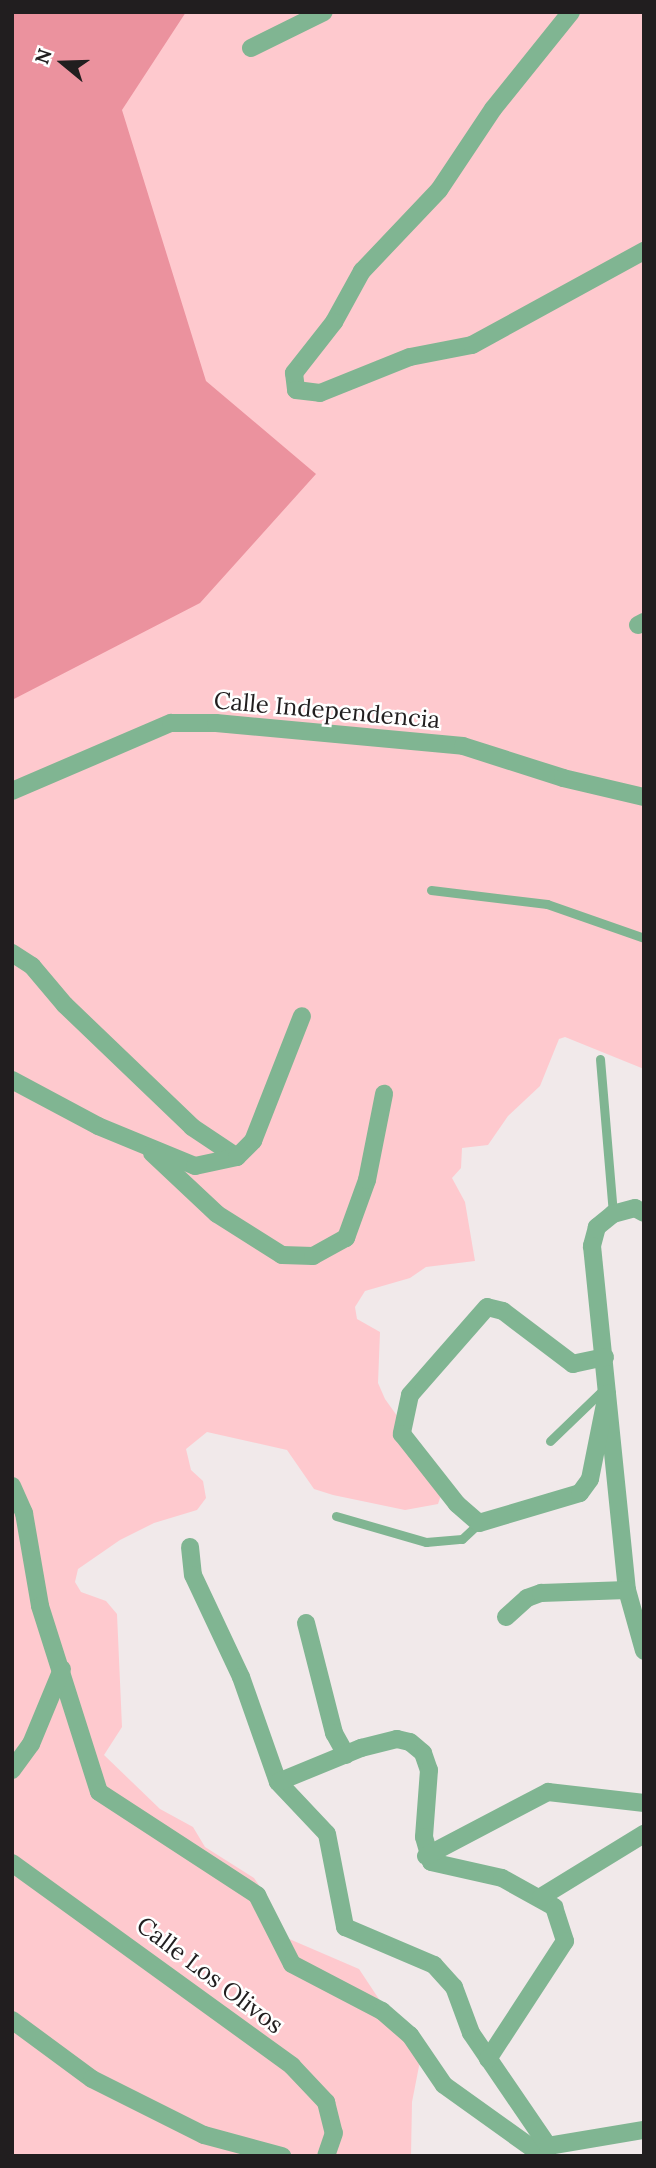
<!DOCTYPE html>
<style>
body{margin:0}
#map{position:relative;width:656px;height:2168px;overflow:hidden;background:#f1e9ea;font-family:Lora,serif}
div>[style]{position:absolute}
.green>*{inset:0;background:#fec9ce}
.forest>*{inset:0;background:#eb929e}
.lane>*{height:9px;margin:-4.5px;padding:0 4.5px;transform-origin:4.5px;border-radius:4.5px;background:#80b592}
.street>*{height:18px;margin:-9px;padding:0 9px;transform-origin:9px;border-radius:9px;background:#80b592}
span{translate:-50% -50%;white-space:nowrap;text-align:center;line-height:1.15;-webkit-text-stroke:5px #fff;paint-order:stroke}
.street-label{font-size:24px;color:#211e1f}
.frame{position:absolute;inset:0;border:14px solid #211e1f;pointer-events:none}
.north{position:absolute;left:28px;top:28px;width:70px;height:70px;-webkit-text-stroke:5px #fff;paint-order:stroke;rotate:289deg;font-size:19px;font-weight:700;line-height:28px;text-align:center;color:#211e1f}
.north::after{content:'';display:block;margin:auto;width:24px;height:32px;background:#211e1f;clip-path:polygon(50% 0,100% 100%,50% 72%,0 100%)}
</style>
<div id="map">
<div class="green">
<i style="clip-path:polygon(12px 12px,644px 12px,644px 1069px,565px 1037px,559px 1039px,540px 1086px,508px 1116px,488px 1145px,462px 1148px,461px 1168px,452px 1178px,465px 1202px,475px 1261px,426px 1267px,410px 1278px,365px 1291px,355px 1307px,357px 1319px,380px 1332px,378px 1383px,385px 1399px,445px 1483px,438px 1504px,405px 1510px,333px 1495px,314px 1489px,287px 1450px,207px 1432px,186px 1449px,191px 1470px,203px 1481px,206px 1498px,197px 1510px,154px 1523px,120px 1540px,78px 1569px,75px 1582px,81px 1592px,106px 1601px,117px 1614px,122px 1727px,104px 1755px,160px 1809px,193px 1827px,205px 1847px,254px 1878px,265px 1894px,273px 1932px,359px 1969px,420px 2061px,412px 2102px,411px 2156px,12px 2156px)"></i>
</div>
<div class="forest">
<i style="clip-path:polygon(12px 12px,186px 12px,122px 110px,206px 381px,316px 474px,200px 603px,12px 700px)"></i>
</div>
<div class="lane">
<i style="left:431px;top:890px;width:117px;rotate:6.9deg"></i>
<i style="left:547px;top:904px;width:103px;rotate:19.3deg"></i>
<i style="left:600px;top:1059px;width:156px;rotate:85.2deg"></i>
<i style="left:550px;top:1441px;width:76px;rotate:-43.9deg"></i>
<i style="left:336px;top:1516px;width:94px;rotate:16.1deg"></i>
<i style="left:426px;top:1542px;width:36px;rotate:-5deg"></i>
<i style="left:462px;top:1539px;width:23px;rotate:-43deg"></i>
</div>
<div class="street">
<i style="left:571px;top:12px;width:124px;rotate:128.8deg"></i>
<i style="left:493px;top:109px;width:97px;rotate:123.7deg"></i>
<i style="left:439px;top:190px;width:112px;rotate:133.5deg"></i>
<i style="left:362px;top:271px;width:58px;rotate:118.8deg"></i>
<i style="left:334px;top:322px;width:65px;rotate:128.1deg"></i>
<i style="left:294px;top:373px;width:17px;rotate:83deg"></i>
<i style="left:296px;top:390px;width:24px;rotate:7deg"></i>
<i style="left:320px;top:393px;width:97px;rotate:-21.8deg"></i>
<i style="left:410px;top:357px;width:63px;rotate:-11deg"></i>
<i style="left:472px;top:345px;width:196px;rotate:-28.7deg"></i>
<i style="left:251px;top:48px;width:81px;rotate:-26.3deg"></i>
<i style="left:638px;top:625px;width:7px;rotate:-27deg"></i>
<i style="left:12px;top:791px;width:173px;rotate:-23.2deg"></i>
<i style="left:171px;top:723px;width:45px"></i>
<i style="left:216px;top:723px;width:248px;rotate:5.3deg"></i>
<i style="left:463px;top:746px;width:105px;rotate:17.7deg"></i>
<i style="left:563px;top:778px;width:83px;rotate:13.2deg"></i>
<i style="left:12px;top:953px;width:24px;rotate:33deg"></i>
<i style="left:32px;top:966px;width:51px;rotate:49.8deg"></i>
<i style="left:65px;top:1005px;width:176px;rotate:43.8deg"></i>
<i style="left:192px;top:1127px;width:54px;rotate:33.7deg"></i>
<i style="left:12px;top:1080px;width:98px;rotate:28.1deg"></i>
<i style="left:98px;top:1126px;width:105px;rotate:22.4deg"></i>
<i style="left:195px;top:1166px;width:43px;rotate:-12.1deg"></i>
<i style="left:237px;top:1157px;width:23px;rotate:-45deg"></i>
<i style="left:253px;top:1141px;width:134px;rotate:-68.6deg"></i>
<i style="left:152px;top:1153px;width:89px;rotate:43.2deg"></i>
<i style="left:217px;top:1214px;width:77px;rotate:32.2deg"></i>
<i style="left:282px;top:1255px;width:31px;rotate:2deg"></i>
<i style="left:313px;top:1256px;width:38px;rotate:-29deg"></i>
<i style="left:346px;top:1238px;width:62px;rotate:-70.1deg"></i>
<i style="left:367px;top:1180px;width:88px;rotate:-78.8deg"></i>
<i style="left:644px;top:1213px;width:10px;rotate:-151deg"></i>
<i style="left:635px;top:1208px;width:23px;rotate:165deg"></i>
<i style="left:613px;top:1214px;width:21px;rotate:141deg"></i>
<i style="left:597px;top:1227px;width:20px;rotate:105deg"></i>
<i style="left:592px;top:1246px;width:346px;rotate:84.2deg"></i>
<i style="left:627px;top:1590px;width:63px;rotate:74.4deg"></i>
<i style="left:605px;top:1357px;width:33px;rotate:168deg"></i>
<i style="left:573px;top:1364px;width:88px;rotate:-142.9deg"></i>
<i style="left:503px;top:1311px;width:16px;rotate:-166deg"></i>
<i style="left:487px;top:1307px;width:117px;rotate:131.2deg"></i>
<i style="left:410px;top:1395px;width:40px;rotate:102deg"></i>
<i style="left:402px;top:1434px;width:89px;rotate:51.8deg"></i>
<i style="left:457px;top:1504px;width:29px;rotate:41deg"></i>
<i style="left:479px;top:1523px;width:105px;rotate:-16.5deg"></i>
<i style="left:580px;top:1493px;width:17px;rotate:-54deg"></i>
<i style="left:590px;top:1479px;width:87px;rotate:-78.7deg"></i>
<i style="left:12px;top:1486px;width:30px;rotate:66deg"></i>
<i style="left:24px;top:1513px;width:94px;rotate:80.2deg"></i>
<i style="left:40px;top:1606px;width:195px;rotate:72.4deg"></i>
<i style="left:99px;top:1792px;width:189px;rotate:33.1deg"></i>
<i style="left:257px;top:1895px;width:77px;rotate:63.1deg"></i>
<i style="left:292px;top:1964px;width:102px;rotate:27.6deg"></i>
<i style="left:382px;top:2011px;width:37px;rotate:41deg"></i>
<i style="left:410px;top:2035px;width:60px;rotate:55.8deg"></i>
<i style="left:444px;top:2085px;width:122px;rotate:35.6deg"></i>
<i style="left:190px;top:1547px;width:28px;rotate:84deg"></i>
<i style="left:193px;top:1575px;width:113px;rotate:64.8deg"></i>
<i style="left:241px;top:1677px;width:111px;rotate:70.6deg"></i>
<i style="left:278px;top:1782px;width:71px;rotate:46.7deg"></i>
<i style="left:327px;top:1834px;width:95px;rotate:79deg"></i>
<i style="left:345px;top:1927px;width:97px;rotate:23.1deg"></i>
<i style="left:434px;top:1965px;width:30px;rotate:48deg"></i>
<i style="left:454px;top:1987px;width:49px;rotate:69.7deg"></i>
<i style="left:471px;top:2033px;width:137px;rotate:55.7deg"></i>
<i style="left:506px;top:1617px;width:28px;rotate:-42deg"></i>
<i style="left:527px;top:1598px;width:15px;rotate:-20deg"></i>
<i style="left:541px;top:1593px;width:86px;rotate:-2deg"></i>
<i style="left:306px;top:1623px;width:114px;rotate:75.7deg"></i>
<i style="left:334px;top:1733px;width:25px;rotate:61deg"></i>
<i style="left:12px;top:1770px;width:32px;rotate:-54deg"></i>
<i style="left:31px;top:1744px;width:81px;rotate:-67.5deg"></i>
<i style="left:278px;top:1782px;width:90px;rotate:-22.3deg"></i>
<i style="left:361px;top:1748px;width:37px;rotate:-14deg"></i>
<i style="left:397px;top:1739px;width:13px;rotate:13deg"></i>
<i style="left:410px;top:1742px;width:17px;rotate:40deg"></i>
<i style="left:423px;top:1753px;width:18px;rotate:71deg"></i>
<i style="left:429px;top:1770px;width:67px;rotate:94.3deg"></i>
<i style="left:424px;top:1837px;width:26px;rotate:74deg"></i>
<i style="left:431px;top:1862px;width:73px;rotate:12.7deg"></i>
<i style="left:502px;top:1878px;width:60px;rotate:29.1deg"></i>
<i style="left:554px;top:1907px;width:36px;rotate:72deg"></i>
<i style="left:565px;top:1941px;width:141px;rotate:123.1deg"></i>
<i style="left:426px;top:1856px;width:138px;rotate:-27.7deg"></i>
<i style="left:548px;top:1792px;width:97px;rotate:6.5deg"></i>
<i style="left:12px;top:1863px;width:346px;rotate:35.9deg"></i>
<i style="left:292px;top:2066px;width:50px;rotate:46.6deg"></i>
<i style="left:326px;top:2102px;width:32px;rotate:76deg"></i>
<i style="left:334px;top:2133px;width:24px;rotate:109deg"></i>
<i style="left:541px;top:1897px;width:121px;rotate:-31.5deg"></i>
<i style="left:12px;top:2020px;width:99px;rotate:36.4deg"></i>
<i style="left:92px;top:2079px;width:125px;rotate:26.6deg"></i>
<i style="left:204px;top:2135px;width:81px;rotate:15.1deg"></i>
<i style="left:548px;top:2146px;width:97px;rotate:-9.5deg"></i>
</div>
<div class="street-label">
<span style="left:327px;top:710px;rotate:5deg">Calle Independencia</span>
<span style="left:210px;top:1975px;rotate:37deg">Calle Los Olivos</span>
</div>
<div class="frame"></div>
<div class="north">N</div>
</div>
